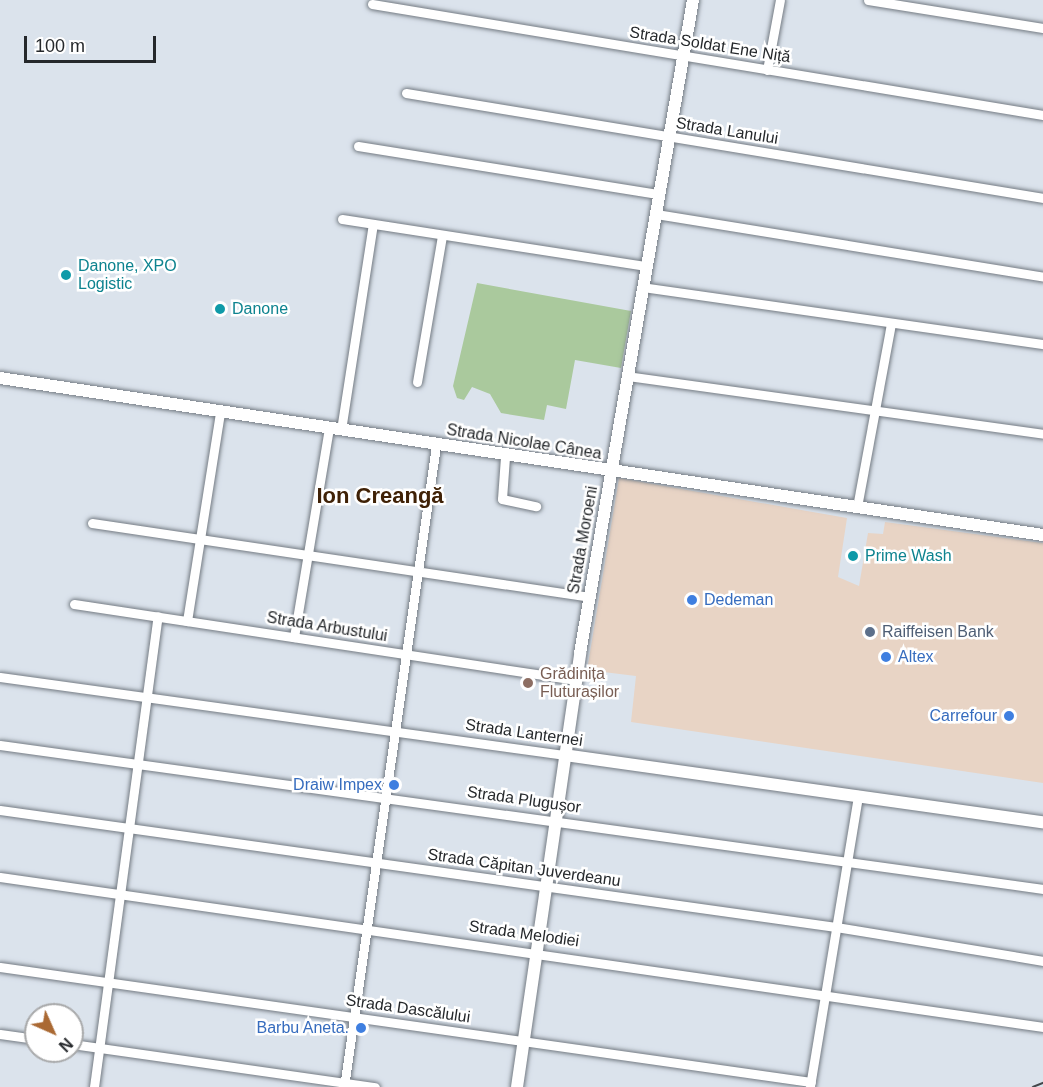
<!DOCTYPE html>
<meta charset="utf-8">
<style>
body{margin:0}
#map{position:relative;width:1043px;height:1087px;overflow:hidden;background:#dbe3ec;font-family:Helvetica,sans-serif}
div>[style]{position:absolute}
.commercial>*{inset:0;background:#e8d4c5}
.green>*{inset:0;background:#aac99d}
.roads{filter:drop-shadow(0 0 2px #747b83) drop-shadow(0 0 2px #747b83)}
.minor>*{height:9px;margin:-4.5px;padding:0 4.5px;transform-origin:4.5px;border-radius:4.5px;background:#fff}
.tertiary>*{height:12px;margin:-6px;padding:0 6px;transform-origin:6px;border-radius:6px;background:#fff}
.tram>*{height:1.5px;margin:-0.75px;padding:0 0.75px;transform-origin:0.75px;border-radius:0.75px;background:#43474b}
.dots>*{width:16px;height:16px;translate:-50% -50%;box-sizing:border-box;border:3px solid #fff;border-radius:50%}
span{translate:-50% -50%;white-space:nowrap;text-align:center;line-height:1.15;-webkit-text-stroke:5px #fff;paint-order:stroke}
.street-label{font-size:16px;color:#25282b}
.culture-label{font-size:16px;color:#0d838f}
.left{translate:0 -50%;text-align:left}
.shop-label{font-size:16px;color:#366cbe}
.right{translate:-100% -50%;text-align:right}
.service-label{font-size:16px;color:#4e5e75}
.education-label{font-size:16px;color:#785e54}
.district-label{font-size:22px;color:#3f2106;font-weight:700}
.north{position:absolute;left:24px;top:1003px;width:60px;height:60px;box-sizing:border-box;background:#fff;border:2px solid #a8a9aa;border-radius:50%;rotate:135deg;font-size:16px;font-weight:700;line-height:24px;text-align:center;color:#25282b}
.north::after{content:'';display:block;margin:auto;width:21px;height:27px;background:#aa6933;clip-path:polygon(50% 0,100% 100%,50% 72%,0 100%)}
.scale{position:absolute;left:24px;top:36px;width:132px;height:27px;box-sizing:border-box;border:3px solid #25282b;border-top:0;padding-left:8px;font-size:18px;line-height:21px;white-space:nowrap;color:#25282b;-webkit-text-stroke:4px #fff;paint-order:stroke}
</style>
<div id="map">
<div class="commercial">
<i style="clip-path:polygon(619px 478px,847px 518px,838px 577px,859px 586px,868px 533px,883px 534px,885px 522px,1043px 543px,1043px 783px,631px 722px,636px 676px,587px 670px)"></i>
</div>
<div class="green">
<i style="clip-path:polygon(477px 283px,631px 311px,621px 368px,575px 360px,566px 409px,547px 405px,544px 420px,501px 413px,490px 394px,472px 387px,464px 400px,457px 398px,453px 386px)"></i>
</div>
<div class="roads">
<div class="minor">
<i style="left:868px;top:0;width:177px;rotate:9.1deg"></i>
<i style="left:372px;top:4px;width:680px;rotate:9.39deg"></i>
<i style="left:767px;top:70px;width:71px;rotate:-79.5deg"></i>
<i style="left:406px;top:93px;width:646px;rotate:9.36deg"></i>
<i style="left:358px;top:146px;width:305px;rotate:9.1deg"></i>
<i style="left:656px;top:214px;width:392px;rotate:9.2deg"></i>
<i style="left:342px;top:219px;width:308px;rotate:8.8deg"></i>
<i style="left:642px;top:287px;width:405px;rotate:8.1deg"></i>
<i style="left:627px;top:376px;width:420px;rotate:7.9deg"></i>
<i style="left:417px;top:382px;width:149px;rotate:-80.3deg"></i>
<i style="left:341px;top:430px;width:208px;rotate:-81.2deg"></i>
<i style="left:505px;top:457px;width:42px;rotate:94.1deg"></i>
<i style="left:502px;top:499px;width:35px;rotate:12deg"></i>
<i style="left:857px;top:507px;width:187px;rotate:-79.5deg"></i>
<i style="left:92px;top:523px;width:503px;rotate:8.45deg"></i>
<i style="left:74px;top:604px;width:508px;rotate:8.61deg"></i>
<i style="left:187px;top:621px;width:212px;rotate:-81deg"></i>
<i style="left:294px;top:637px;width:212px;rotate:-80.5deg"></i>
<i style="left:0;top:677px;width:569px;rotate:7.87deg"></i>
<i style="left:0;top:745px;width:1053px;rotate:7.86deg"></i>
<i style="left:0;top:810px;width:844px;rotate:7.97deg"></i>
<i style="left:836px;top:927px;width:210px;rotate:9.3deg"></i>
<i style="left:0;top:877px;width:1054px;rotate:8.18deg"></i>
<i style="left:0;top:967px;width:819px;rotate:8.07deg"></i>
<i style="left:0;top:1034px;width:36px;rotate:8deg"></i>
<i style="left:72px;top:1044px;width:306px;rotate:8.1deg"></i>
<i style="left:810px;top:1086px;width:295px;rotate:-80.6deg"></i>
<i style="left:94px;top:1087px;width:475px;rotate:-82.3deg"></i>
<i style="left:344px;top:1087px;width:649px;rotate:-81.84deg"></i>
</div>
<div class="tertiary">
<i style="left:0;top:378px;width:1055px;rotate:8.56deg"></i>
<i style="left:564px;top:755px;width:484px;rotate:8deg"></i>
<i style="left:517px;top:1087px;width:439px;rotate:-81.7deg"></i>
<i style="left:580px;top:653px;width:663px;rotate:-80.18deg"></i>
</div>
</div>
<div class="tram">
<i style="left:1033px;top:1087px;width:11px;rotate:-22deg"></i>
</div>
<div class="dots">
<i style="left:66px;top:275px;background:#0f9aa8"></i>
<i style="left:220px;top:309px;background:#0f9aa8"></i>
<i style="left:853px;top:556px;background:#0f9aa8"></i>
<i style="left:692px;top:600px;background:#3f7fe0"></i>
<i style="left:870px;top:632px;background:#5c6f8a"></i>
<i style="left:886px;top:657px;background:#3f7fe0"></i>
<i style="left:528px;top:683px;background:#8d6e63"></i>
<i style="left:1009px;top:716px;background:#3f7fe0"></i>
<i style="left:394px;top:785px;background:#3f7fe0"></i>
<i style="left:361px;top:1028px;background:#3f7fe0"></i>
</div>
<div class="street-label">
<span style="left:710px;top:45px;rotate:9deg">Strada Soldat Ene Niță</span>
<span style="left:727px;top:131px;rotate:9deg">Strada Lanului</span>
<span style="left:524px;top:442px;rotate:9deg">Strada Nicolae Cânea</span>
<span style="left:583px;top:540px;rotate:-80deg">Strada Moroeni</span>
<span style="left:327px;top:627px;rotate:9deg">Strada Arbustului</span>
<span style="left:524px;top:733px;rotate:8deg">Strada Lanternei</span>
<span style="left:524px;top:800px;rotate:8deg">Strada Plugușor</span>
<span style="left:524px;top:868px;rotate:8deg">Strada Căpitan Juverdeanu</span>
<span style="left:524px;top:934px;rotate:8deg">Strada Melodiei</span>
<span style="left:408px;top:1009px;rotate:8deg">Strada Dascălului</span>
</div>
<div class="culture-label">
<span class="left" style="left:78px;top:275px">Danone, XPO<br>Logistic</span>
<span class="left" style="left:232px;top:309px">Danone</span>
<span class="left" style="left:865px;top:556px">Prime Wash</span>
</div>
<div class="shop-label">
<span class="left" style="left:704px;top:600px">Dedeman</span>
<span class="left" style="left:898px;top:657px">Altex</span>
<span class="right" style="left:997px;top:716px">Carrefour</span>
<span class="right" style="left:382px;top:785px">Draiw Impex</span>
<span class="right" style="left:349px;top:1028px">Barbu Aneta.</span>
</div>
<div class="service-label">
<span class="left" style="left:882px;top:632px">Raiffeisen Bank</span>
</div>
<div class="education-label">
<span class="left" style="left:540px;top:683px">Grădinița<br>Fluturașilor</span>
</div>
<div class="district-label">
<span style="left:380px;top:496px">Ion Creangă</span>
</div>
<div class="north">N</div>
<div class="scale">100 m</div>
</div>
